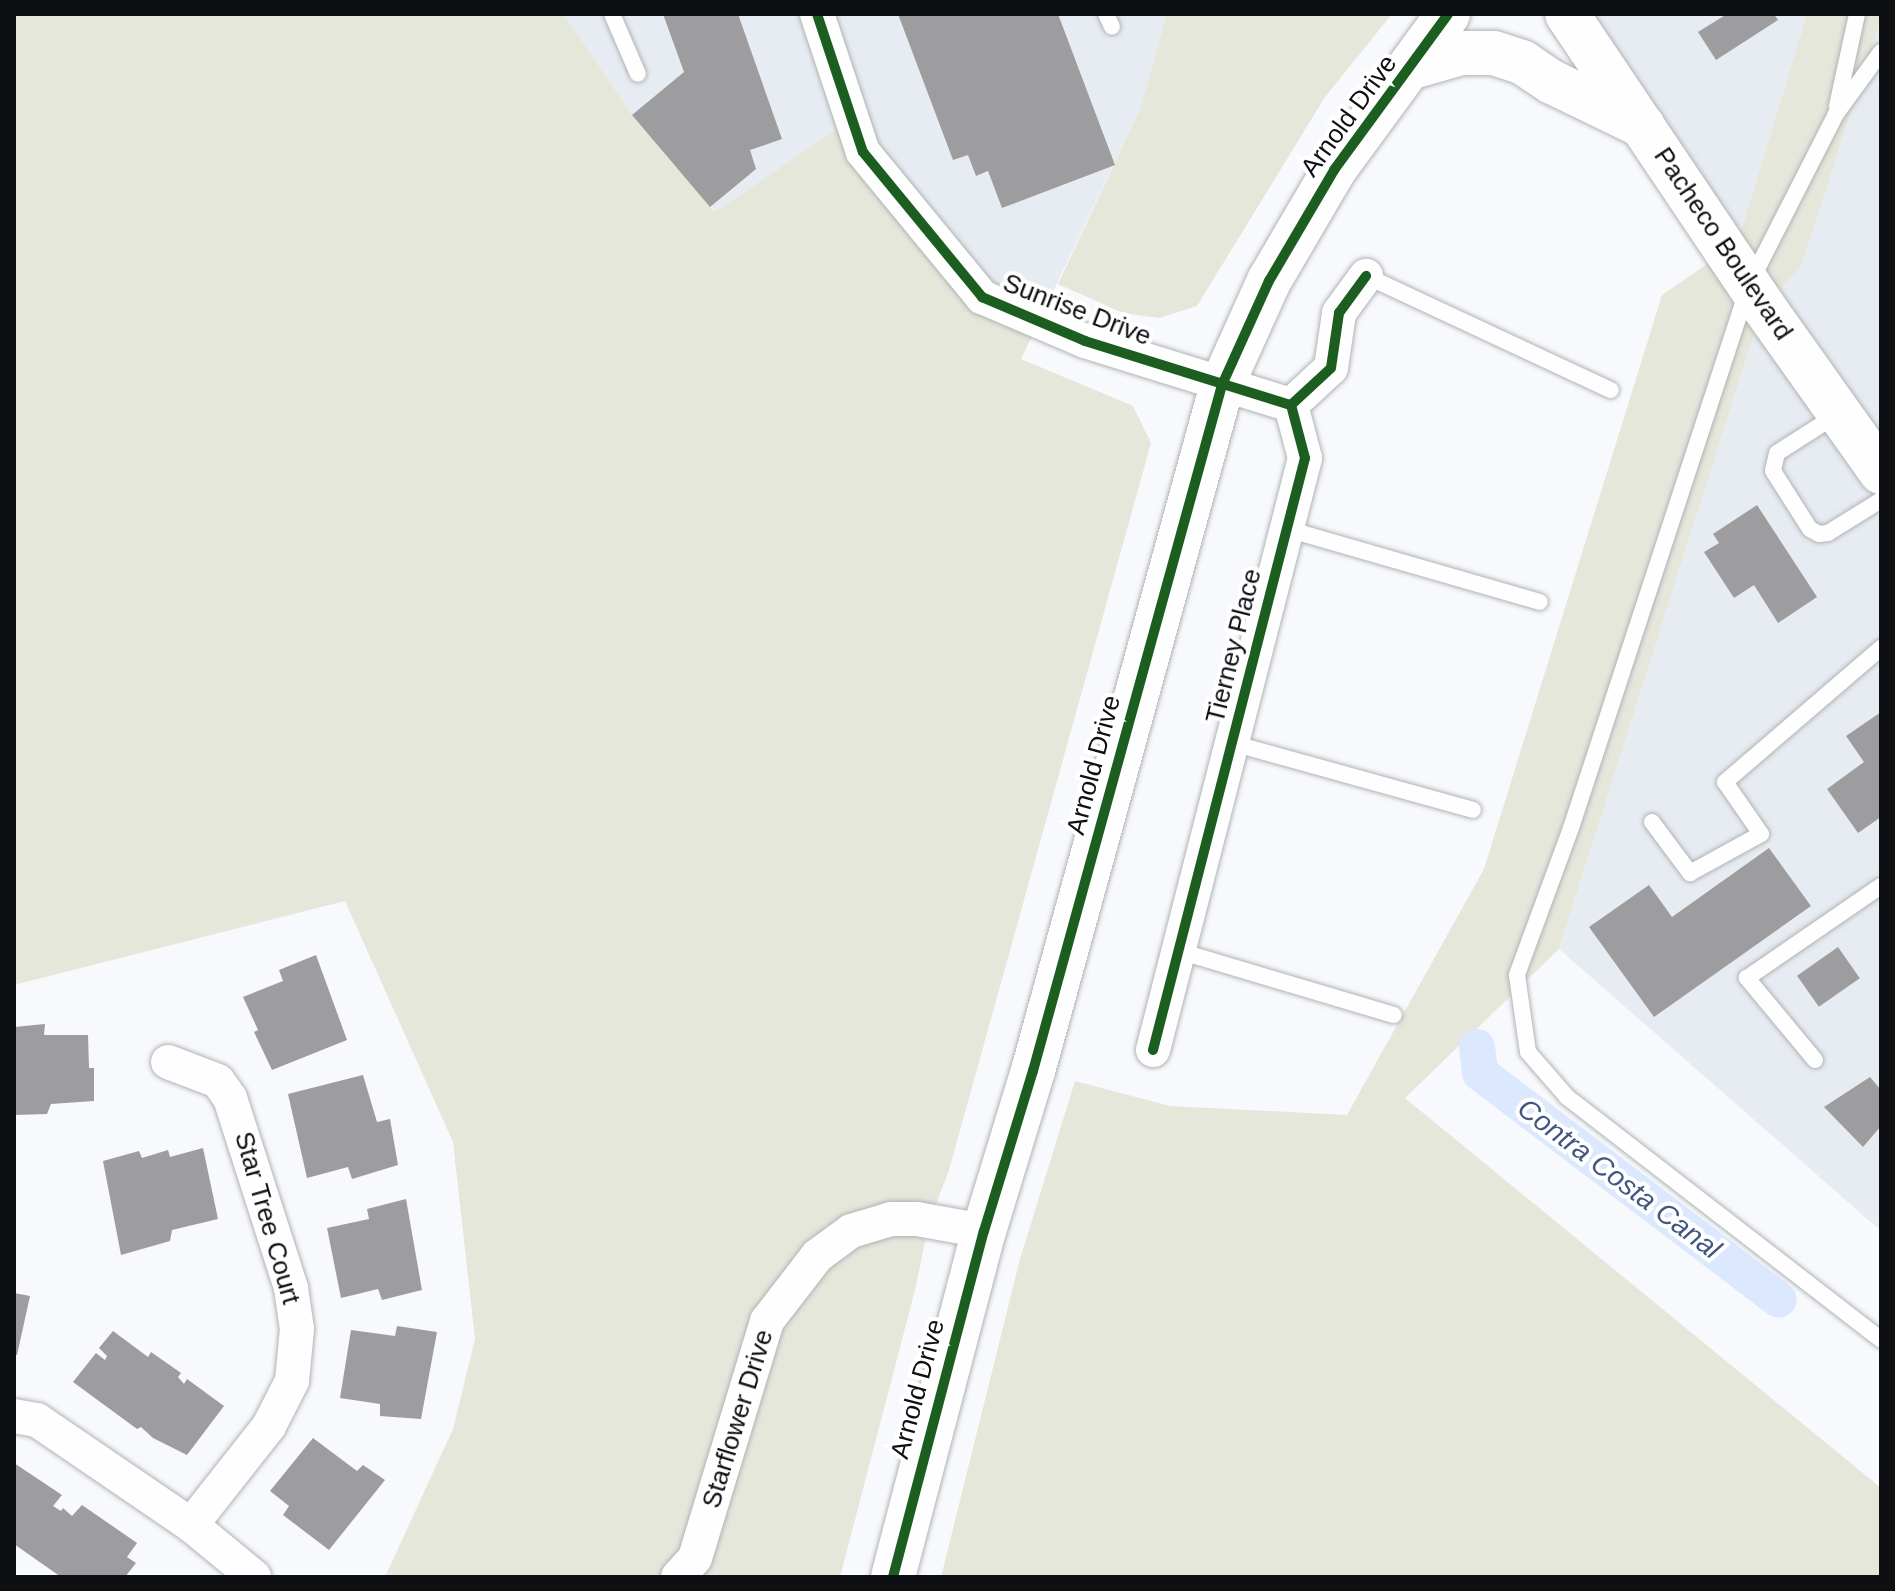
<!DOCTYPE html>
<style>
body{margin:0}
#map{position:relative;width:1895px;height:1591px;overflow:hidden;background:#f7f9fc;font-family:Helvetica,sans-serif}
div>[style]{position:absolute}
.built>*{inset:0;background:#e7ecf2}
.green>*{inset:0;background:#e5e7db}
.canal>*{height:36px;margin:-18px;padding:0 18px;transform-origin:18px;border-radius:18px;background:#dce8fd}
.building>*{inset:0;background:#9d9c9e;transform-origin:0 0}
.roads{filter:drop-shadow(0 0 2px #b1b3b6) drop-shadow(0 0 2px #b1b3b6)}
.lane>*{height:16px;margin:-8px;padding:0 8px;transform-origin:8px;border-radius:8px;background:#fefeff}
.street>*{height:34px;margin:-17px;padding:0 17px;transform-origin:17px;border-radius:17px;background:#fefeff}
.secondary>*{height:44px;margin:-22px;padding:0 22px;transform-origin:22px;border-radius:22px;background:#fefeff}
.cycleway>*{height:10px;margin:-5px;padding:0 5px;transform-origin:5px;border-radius:5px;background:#1b5e20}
span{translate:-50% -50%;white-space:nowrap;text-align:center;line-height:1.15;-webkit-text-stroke:8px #fff;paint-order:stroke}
.street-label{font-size:26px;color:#0d0f13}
.water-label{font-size:28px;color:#415781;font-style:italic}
.frame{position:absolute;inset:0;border:16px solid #0d0f13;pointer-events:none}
</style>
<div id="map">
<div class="built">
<i style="clip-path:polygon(564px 14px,1167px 14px,1140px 109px,1039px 321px,982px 297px,852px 119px,716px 212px,632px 115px)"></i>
<i style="clip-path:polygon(1567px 14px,1807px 14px,1733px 257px)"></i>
<i style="clip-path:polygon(1881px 19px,1881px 1231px,1559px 949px,1763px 306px,1801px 267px)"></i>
</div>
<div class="green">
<i style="clip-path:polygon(14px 14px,564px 14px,632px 115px,715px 212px,852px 119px,982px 297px,1039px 321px,1021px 359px,1133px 406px,1151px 443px,949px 1170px,929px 1223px,915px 1290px,840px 1577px,385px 1577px,453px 1429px,475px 1339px,453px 1142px,345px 901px,14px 985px)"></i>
<i style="clip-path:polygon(1167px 14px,1392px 14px,1325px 97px,1197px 306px,1159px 318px,1123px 313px,1058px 284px,1140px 109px)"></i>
<i style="clip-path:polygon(1807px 14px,1881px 14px,1881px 19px,1801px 267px,1763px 306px,1559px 949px,1405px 1098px,1881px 1488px,1881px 1577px,941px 1577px,1020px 1259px,1075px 1081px,1170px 1106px,1347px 1115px,1484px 869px,1662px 295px,1707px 264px,1733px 257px)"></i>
</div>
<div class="canal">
<i style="left:1477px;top:1047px;width:26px;rotate:83deg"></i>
<i style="left:1480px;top:1073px;width:375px;rotate:37.2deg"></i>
</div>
<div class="building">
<i style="clip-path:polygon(663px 14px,738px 14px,782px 139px,750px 150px,756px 169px,710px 207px,632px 115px,684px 72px)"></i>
<i style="clip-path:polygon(898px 14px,1058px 14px,1115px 165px,1002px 208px,988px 171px,976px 176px,968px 155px,953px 160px)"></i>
<i style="clip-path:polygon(1727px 14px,1774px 14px,1778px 20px,1716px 60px,1698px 32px)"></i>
<i style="clip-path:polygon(1757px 505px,1817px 597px,1778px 623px,1754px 585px,1734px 598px,1704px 552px,1719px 543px,1713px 534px)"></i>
<i style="clip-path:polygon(1881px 712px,1881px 817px,1858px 833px,1827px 789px,1864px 762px,1846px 736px)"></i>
<i style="clip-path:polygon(1769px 848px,1811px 906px,1654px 1017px,1589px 927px,1649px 885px,1672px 917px)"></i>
<i style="left:1838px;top:947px;width:38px;height:50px;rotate:55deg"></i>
<i style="clip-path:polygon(316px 955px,347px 1040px,272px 1070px,254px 1032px,258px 1030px,243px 997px,283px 981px,279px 970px)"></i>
<i style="clip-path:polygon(45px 1024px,44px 1035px,88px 1035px,89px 1068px,94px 1068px,94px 1101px,51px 1104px,47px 1114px,14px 1115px,14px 1027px)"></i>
<i style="clip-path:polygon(363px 1075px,377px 1122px,390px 1119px,398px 1165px,352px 1179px,348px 1167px,307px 1178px,288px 1094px)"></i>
<i style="clip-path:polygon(1870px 1077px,1881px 1090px,1881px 1126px,1863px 1147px,1824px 1107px)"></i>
<i style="clip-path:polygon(203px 1148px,218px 1219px,172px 1230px,170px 1241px,121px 1255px,103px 1161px,139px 1151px,142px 1158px,168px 1150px,170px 1157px)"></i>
<i style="clip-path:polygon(406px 1199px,422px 1290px,382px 1300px,378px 1289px,341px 1298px,327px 1228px,369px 1219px,367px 1209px)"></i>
<i style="clip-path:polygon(14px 1293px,30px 1296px,17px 1355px,14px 1355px)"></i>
<i style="clip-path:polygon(397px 1326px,437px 1332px,421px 1419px,380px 1416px,380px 1404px,340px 1398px,351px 1330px,395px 1336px)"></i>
<i style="clip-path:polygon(113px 1331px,148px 1357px,151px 1352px,181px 1373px,178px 1377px,184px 1384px,187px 1379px,224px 1406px,187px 1455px,153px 1438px,141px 1427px,137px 1429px,73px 1382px,96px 1353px,105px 1360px,107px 1356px,99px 1348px)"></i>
<i style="clip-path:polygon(313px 1438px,357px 1471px,363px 1465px,385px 1480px,329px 1550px,283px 1515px,289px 1506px,270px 1491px)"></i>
<i style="clip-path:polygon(14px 1463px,62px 1495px,53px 1506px,61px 1511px,63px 1508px,72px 1516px,82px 1505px,137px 1543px,127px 1557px,136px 1563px,125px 1577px,61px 1577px,14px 1544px)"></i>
</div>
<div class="roads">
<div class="lane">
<i style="left:612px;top:14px;width:65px;rotate:66.6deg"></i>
<i style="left:1106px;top:14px;width:14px;rotate:65deg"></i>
<i style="left:1881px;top:52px;width:77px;rotate:126deg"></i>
<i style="left:1836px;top:114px;width:192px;rotate:117deg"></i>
<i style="left:1749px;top:285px;width:571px;rotate:108.15deg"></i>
<i style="left:1571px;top:828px;width:157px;rotate:110.2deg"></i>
<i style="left:1517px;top:975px;width:78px;rotate:81.9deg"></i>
<i style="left:1528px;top:1052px;width:60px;rotate:49.1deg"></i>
<i style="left:1567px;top:1097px;width:397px;rotate:37.7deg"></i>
<i style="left:1837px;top:106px;width:94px;rotate:-77.7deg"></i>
<i style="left:1366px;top:276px;width:270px;rotate:25deg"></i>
<i style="left:1838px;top:414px;width:72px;rotate:147.4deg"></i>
<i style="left:1777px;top:453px;width:18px;rotate:103deg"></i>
<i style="left:1773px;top:471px;width:69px;rotate:57.5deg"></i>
<i style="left:1810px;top:529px;width:10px;rotate:29deg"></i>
<i style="left:1819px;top:534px;width:9px;rotate:-6deg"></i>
<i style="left:1828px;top:533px;width:62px;rotate:-31.9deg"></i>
<i style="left:1287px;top:529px;width:263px;rotate:16.1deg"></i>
<i style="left:1232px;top:743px;width:250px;rotate:15.5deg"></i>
<i style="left:1652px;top:822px;width:64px;rotate:53.3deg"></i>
<i style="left:1690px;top:873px;width:81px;rotate:-28.8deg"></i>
<i style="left:1761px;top:834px;width:63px;rotate:-124.7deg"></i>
<i style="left:1725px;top:782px;width:206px;rotate:-40.7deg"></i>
<i style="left:1179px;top:951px;width:224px;rotate:16.6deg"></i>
<i style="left:1815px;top:1060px;width:107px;rotate:-129.7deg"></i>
<i style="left:1747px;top:978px;width:163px;rotate:-34.5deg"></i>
</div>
<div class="street">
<i style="left:817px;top:14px;width:145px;rotate:71.6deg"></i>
<i style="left:863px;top:152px;width:188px;rotate:50.6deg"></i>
<i style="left:982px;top:297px;width:112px;rotate:23.1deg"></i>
<i style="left:1085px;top:341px;width:216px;rotate:17.3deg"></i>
<i style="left:1153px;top:1050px;width:611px;rotate:-75.6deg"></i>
<i style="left:1305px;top:458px;width:55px;rotate:-104.8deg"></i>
<i style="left:1291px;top:405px;width:54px;rotate:-42.8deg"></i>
<i style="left:1331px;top:368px;width:56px;rotate:-81.7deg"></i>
<i style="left:1339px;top:313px;width:46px;rotate:-53.9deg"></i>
<i style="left:168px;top:1062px;width:53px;rotate:20.8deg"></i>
<i style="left:218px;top:1081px;width:21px;rotate:55deg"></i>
<i style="left:230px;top:1098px;width:200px;rotate:72.2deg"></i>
<i style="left:291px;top:1288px;width:41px;rotate:81.7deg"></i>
<i style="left:297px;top:1329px;width:52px;rotate:95.5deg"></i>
<i style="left:292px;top:1381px;width:51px;rotate:117.1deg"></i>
<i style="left:269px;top:1426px;width:126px;rotate:128.2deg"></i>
<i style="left:14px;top:1416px;width:23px;rotate:10deg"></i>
<i style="left:37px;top:1420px;width:186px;rotate:34.3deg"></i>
<i style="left:191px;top:1525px;width:82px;rotate:39.5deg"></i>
<i style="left:678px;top:1577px;width:25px;rotate:-48deg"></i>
<i style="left:695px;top:1558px;width:248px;rotate:-73.1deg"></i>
<i style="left:767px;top:1321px;width:82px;rotate:-52.4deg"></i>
<i style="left:817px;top:1256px;width:42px;rotate:-36.3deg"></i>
<i style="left:851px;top:1231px;width:42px;rotate:-16.7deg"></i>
<i style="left:891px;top:1219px;width:26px"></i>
<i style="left:917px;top:1219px;width:68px;rotate:10.2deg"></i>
</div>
<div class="secondary">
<i style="left:1567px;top:14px;width:352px;rotate:56.1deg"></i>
<i style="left:1763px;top:306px;width:204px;rotate:54.6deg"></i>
<i style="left:1412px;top:67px;width:51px;rotate:-15.9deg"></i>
<i style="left:1461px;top:53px;width:33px"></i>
<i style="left:1494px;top:53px;width:29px;rotate:18deg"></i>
<i style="left:1522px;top:62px;width:36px;rotate:34deg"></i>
<i style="left:1552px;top:82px;width:101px;rotate:25.8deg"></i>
<i style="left:893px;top:1577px;width:358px;rotate:-75.3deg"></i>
<i style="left:984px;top:1231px;width:167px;rotate:-73deg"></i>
<i style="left:1033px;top:1071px;width:712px;rotate:-74.6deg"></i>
<i style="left:1222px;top:385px;width:114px;rotate:-65.7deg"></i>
<i style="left:1269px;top:281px;width:129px;rotate:-59.6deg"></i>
<i style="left:1334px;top:170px;width:193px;rotate:-53.8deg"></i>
</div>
</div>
<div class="cycleway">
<i style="left:817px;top:14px;width:145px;rotate:71.6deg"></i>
<i style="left:863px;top:152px;width:188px;rotate:50.6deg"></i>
<i style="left:982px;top:297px;width:112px;rotate:23.1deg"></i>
<i style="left:1085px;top:341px;width:216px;rotate:17.3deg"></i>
<i style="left:1153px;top:1050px;width:611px;rotate:-75.6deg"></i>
<i style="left:1305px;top:458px;width:55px;rotate:-104.8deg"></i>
<i style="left:1291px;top:405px;width:54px;rotate:-42.8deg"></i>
<i style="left:1331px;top:368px;width:56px;rotate:-81.7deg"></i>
<i style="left:1339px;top:313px;width:46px;rotate:-53.9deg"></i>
<i style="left:893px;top:1577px;width:358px;rotate:-75.3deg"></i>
<i style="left:984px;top:1231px;width:167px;rotate:-73deg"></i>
<i style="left:1033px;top:1071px;width:712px;rotate:-74.6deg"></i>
<i style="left:1222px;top:385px;width:114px;rotate:-65.7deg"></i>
<i style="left:1269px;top:281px;width:129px;rotate:-59.6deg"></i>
<i style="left:1334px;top:170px;width:193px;rotate:-53.8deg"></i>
</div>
<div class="street-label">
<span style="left:1349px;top:116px;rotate:-54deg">Arnold Drive</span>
<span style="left:1723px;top:244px;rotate:56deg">Pacheco Boulevard</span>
<span style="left:1077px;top:310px;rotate:21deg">Sunrise Drive</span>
<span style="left:1234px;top:646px;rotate:-76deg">Tierney Place</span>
<span style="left:1094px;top:765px;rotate:-75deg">Arnold Drive</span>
<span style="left:267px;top:1218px;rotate:74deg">Star Tree Court</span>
<span style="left:918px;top:1389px;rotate:-75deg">Arnold Drive</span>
<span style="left:738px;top:1419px;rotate:-73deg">Starflower Drive</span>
</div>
<div class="water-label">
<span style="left:1619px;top:1179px;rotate:37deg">Contra Costa Canal</span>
</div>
<div class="frame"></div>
</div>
